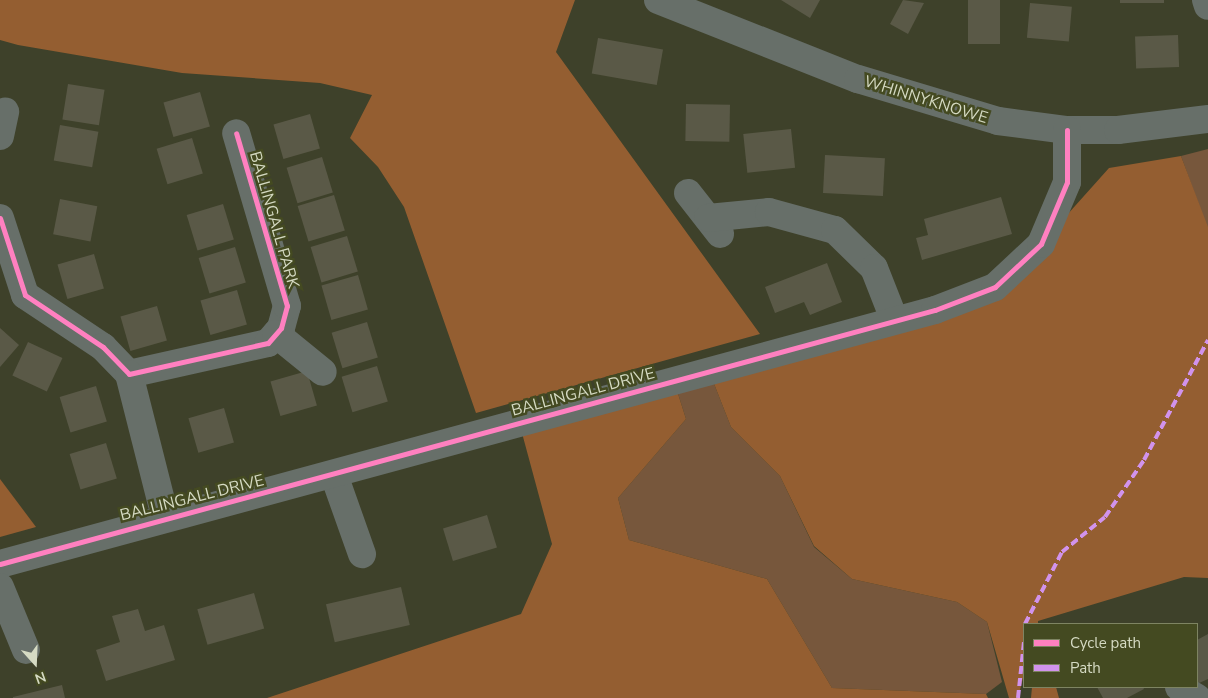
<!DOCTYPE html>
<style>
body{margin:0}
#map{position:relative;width:1208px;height:698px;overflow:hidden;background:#3e412a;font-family:"Nunito Sans",sans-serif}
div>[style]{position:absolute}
.green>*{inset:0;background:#77573c}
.forest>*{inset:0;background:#945e31}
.building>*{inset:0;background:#5a5947;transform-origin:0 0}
.minor>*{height:28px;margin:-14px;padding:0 14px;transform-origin:14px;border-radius:14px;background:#676f69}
.quiet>*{height:4px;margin-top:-2px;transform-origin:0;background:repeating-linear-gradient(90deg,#d193ec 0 8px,transparent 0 12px)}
.cycleway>*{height:5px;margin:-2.5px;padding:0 2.5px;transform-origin:2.5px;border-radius:2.5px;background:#ff80c0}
span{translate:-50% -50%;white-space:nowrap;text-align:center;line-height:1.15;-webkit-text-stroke:5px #444a21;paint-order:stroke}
.street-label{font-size:16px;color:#d5dac3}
.legend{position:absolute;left:1023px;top:623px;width:175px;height:65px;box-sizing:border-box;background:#444a21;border:1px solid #7e8462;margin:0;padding:6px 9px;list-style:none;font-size:15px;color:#d5dac3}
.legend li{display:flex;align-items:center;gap:10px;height:25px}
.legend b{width:25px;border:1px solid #7e8462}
.north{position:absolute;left:10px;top:638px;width:50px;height:50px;-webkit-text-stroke:4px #444a21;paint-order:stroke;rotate:160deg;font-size:14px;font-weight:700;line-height:20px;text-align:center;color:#d5dac3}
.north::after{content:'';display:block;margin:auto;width:18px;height:22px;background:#d5dac3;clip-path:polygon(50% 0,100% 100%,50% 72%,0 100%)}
</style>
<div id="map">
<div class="green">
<i style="clip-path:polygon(1208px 149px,1208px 230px,1181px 156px)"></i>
<i style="clip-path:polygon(709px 371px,731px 427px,780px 476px,814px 547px,852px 579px,957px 602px,987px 622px,1002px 682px,986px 694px,832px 688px,767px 579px,629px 540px,618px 498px,686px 419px,674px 381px)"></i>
</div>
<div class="forest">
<i style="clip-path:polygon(0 0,575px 0,556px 52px,760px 334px,476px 413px,404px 207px,378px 167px,350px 138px,372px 95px,320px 83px,182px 73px,18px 45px,0 40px)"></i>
<i style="clip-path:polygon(1181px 156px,1208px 227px,1208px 578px,1184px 577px,1038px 621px,1038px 624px,1024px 624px,1024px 674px,1018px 698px,1009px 698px,987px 622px,957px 602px,852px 579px,814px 546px,780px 476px,731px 427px,709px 371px,935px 310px,1041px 244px,1109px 168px)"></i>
<i style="clip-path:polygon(674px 381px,686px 419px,618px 498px,629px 540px,767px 579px,832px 688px,986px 694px,988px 698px,267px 698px,521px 614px,552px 544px,519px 422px)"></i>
<i style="clip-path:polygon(0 479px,36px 527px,0 537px)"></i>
<i style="clip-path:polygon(1032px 687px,1056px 687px,1059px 698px,1031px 698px)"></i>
</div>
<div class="building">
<i style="clip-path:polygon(781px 0,820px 0,810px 18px)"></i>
<i style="clip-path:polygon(903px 0,924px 3px,908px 34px,890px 24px)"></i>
<i style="left:968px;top:0;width:32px;height:44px"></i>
<i style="left:1120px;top:0;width:44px;height:3px"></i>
<i style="left:1030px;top:3px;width:42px;height:35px;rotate:5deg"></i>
<i style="left:1178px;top:35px;width:32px;height:43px;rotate:88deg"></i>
<i style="left:598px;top:38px;width:66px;height:36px;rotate:10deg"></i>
<i style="left:68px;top:84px;width:37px;height:36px;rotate:9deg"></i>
<i style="left:200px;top:92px;width:36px;height:38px;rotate:74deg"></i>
<i style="left:686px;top:104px;width:44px;height:37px;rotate:1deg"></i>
<i style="left:310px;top:114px;width:36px;height:38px;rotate:74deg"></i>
<i style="left:60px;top:125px;width:39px;height:36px;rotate:10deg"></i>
<i style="left:791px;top:129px;width:39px;height:48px;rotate:84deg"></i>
<i style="left:192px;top:138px;width:37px;height:37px;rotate:73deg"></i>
<i style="left:825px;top:155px;width:60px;height:38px;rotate:3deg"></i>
<i style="left:322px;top:157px;width:37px;height:37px;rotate:73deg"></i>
<i style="left:334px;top:195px;width:37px;height:38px;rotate:73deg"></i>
<i style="clip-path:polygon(1001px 197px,1012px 234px,922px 260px,916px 238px,928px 235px,924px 219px)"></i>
<i style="left:60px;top:199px;width:38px;height:36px;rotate:11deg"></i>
<i style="left:223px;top:204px;width:37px;height:38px;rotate:73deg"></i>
<i style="left:347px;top:236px;width:37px;height:38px;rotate:73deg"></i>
<i style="left:235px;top:247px;width:37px;height:38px;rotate:73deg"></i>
<i style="left:94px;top:254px;width:36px;height:38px;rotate:74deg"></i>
<i style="clip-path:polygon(827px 263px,842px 302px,810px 315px,804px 302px,775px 313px,765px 287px)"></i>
<i style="left:358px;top:275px;width:36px;height:38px;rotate:74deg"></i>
<i style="left:237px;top:290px;width:36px;height:38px;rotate:74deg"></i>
<i style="left:157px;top:306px;width:36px;height:38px;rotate:74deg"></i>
<i style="left:367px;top:322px;width:37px;height:37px;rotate:73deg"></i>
<i style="clip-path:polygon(0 328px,19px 345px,0 367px)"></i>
<i style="left:28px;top:342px;width:38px;height:37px;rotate:25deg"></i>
<i style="left:377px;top:366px;width:37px;height:37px;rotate:73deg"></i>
<i style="left:307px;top:371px;width:36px;height:38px;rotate:74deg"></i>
<i style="left:96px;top:386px;width:37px;height:38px;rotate:73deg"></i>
<i style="left:224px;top:408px;width:36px;height:37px;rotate:74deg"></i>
<i style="left:106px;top:443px;width:37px;height:38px;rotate:73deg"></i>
<i style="left:487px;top:515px;width:34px;height:46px;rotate:73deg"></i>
<i style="left:401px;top:587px;width:39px;height:77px;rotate:77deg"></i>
<i style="left:254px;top:593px;width:37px;height:59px;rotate:74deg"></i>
<i style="clip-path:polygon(138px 609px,145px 631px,164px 625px,175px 660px,106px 681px,96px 650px,120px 642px,112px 616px)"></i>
<i style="clip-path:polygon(1208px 634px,1208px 679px,1197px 684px,1197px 640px)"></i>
<i style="clip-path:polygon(62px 685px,65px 698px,13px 698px,13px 697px)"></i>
<i style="clip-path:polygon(1097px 687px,1143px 687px,1144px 689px,1127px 698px,1103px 698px)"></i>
</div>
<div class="minor">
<i style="left:658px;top:0;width:215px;rotate:21.6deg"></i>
<i style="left:858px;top:79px;width:146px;rotate:16.7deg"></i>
<i style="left:998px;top:121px;width:70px;rotate:7.4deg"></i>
<i style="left:1067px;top:130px;width:51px"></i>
<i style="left:1118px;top:130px;width:91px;rotate:-7deg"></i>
<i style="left:1206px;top:0;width:6px;rotate:72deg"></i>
<i style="left:0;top:136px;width:25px;rotate:-78deg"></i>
<i style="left:688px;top:193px;width:52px;rotate:52deg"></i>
<i style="left:0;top:218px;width:81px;rotate:72deg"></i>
<i style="left:25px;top:295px;width:94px;rotate:33.7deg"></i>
<i style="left:103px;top:347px;width:37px;rotate:46deg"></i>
<i style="left:129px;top:374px;width:142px;rotate:-12.6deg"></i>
<i style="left:268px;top:343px;width:20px;rotate:-49deg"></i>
<i style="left:281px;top:328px;width:23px;rotate:-75deg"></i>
<i style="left:287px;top:306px;width:180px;rotate:-106.4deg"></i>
<i style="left:708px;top:218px;width:61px;rotate:-5.6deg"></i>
<i style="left:769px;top:212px;width:68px;rotate:15.3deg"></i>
<i style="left:835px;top:230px;width:54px;rotate:44.3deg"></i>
<i style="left:874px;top:268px;width:55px;rotate:68.6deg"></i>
<i style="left:276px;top:334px;width:60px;rotate:39deg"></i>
<i style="left:129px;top:374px;width:146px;rotate:75.8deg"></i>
<i style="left:334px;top:475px;width:84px;rotate:70.5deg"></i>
<i style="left:0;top:564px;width:969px;rotate:-15.2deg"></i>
<i style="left:935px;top:310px;width:64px;rotate:-21deg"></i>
<i style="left:995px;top:287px;width:63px;rotate:-43.1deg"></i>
<i style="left:1041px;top:244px;width:67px;rotate:-67.2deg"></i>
<i style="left:1067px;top:182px;width:52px;rotate:-90deg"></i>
<i style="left:0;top:587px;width:68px;rotate:67.6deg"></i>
<i style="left:1179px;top:687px;width:21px;rotate:31deg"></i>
</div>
<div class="quiet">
<i style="left:1025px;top:624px;width:81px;rotate:-62.8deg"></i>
<i style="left:1062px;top:552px;width:55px;rotate:-39.1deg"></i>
<i style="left:1105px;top:517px;width:69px;rotate:-55.6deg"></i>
<i style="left:1144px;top:460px;width:136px;rotate:-61.9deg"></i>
<i style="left:1018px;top:698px;width:56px;rotate:-83.9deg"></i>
</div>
<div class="cycleway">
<i style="left:0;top:218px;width:81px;rotate:72deg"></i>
<i style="left:25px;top:295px;width:94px;rotate:33.7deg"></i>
<i style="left:103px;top:347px;width:37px;rotate:46deg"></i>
<i style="left:129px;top:374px;width:142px;rotate:-12.6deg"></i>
<i style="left:268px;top:343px;width:20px;rotate:-49deg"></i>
<i style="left:281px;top:328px;width:23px;rotate:-75deg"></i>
<i style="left:287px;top:306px;width:180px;rotate:-106.4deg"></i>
<i style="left:0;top:564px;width:969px;rotate:-15.2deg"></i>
<i style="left:935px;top:310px;width:64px;rotate:-21deg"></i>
<i style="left:995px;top:287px;width:63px;rotate:-43.1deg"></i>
<i style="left:1041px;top:244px;width:67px;rotate:-67.2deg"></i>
<i style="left:1067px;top:182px;width:52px;rotate:-90deg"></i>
</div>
<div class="street-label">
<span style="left:926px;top:100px;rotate:17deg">WHINNYKNOWE</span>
<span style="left:274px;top:220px;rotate:74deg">BALLINGALL PARK</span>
<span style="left:583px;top:392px;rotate:-15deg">BALLINGALL DRIVE</span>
<span style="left:192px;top:498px;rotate:-14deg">BALLINGALL DRIVE</span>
</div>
<ul class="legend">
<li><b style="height:6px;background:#ff80c0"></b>Cycle path</li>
<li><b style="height:6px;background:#d193ec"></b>Path</li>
</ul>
<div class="north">N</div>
</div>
